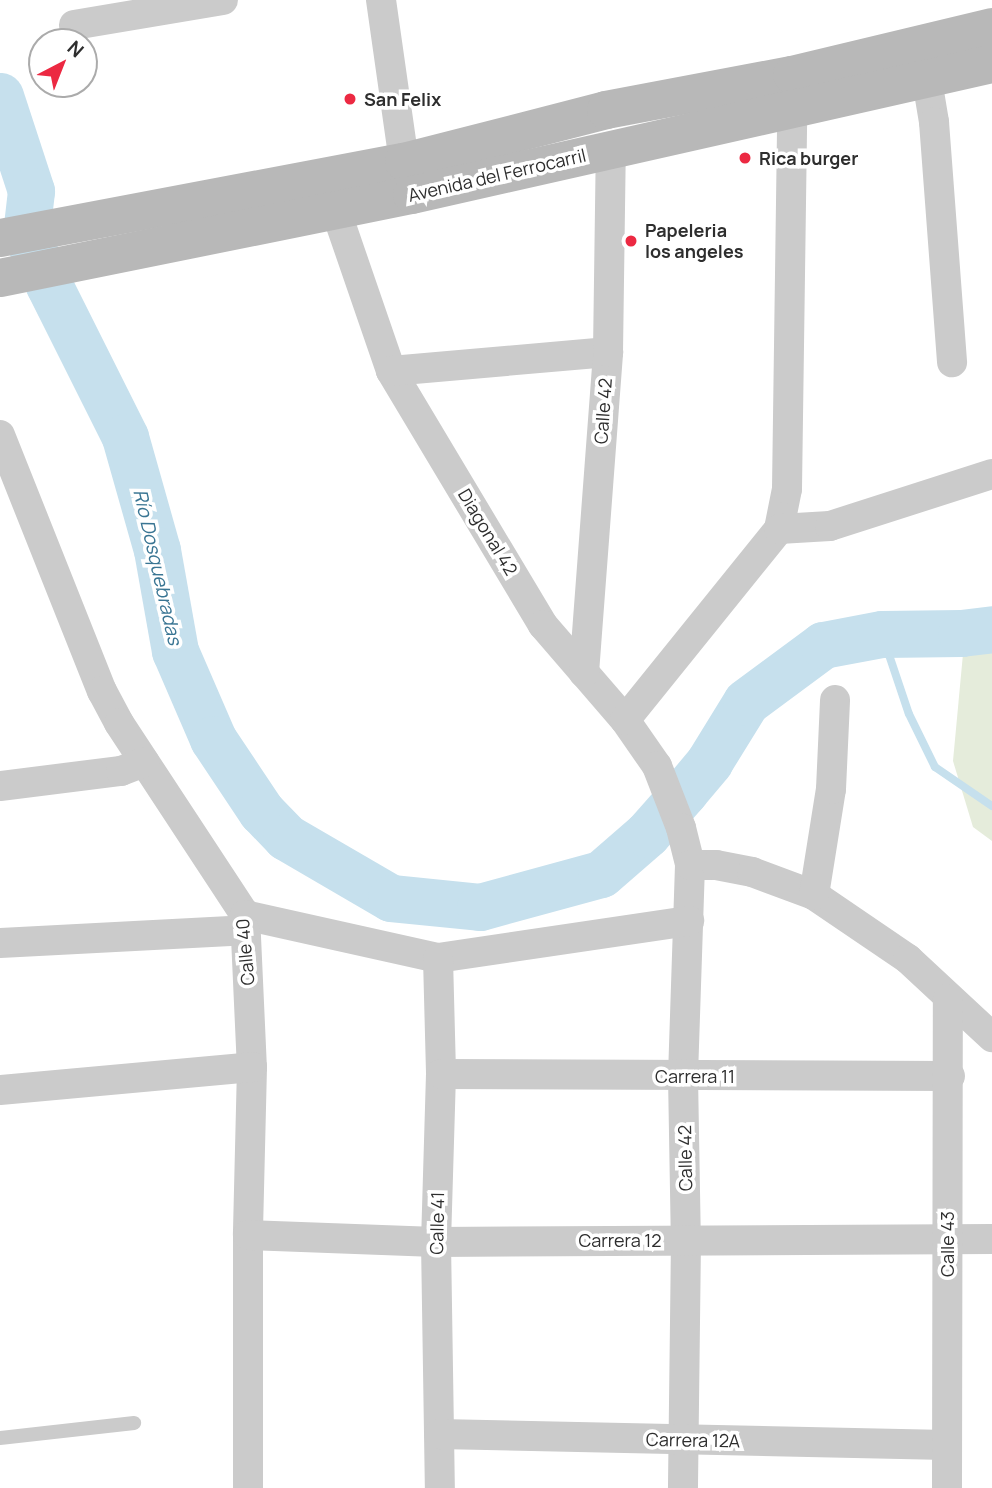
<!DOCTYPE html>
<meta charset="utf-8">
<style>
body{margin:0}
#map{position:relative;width:992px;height:1488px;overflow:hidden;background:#fff;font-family:Manrope,sans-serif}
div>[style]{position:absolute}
.green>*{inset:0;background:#e5ecdb}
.stream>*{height:8px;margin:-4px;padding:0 4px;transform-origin:4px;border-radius:4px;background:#c6e0ed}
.river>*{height:47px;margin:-23.5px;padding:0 23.5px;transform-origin:23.5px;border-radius:23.5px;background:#c6e0ed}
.service>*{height:14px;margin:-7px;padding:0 7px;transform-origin:7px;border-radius:7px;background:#cbcbcb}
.minor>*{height:30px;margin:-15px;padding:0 15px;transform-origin:15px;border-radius:15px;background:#cbcbcb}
.secondary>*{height:38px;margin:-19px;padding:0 19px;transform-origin:19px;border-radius:19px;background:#b8b8b8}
.dots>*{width:19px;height:19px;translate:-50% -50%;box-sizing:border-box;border:4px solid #fff;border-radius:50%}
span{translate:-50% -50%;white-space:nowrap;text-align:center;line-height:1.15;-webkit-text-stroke:7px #fff;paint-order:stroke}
.poi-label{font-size:18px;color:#2e2e2e;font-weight:700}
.left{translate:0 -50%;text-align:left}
.street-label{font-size:18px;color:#2e2e2e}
.water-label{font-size:19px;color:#397593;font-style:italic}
.north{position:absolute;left:28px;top:28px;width:70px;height:70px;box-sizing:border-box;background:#fff;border:2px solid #ababab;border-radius:50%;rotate:42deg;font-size:19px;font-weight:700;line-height:28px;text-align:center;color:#2e2e2e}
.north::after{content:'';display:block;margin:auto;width:24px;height:32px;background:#ec2942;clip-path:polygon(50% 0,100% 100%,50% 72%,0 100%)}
</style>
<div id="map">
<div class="green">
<i style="clip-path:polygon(964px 643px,992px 648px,992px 841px,973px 827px,953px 761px)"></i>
</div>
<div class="stream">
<i style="left:882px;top:634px;width:84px;rotate:71.4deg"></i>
<i style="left:909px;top:714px;width:59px;rotate:63.9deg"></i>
<i style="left:935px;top:767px;width:69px;rotate:34.4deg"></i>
</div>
<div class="river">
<i style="left:0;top:96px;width:100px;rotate:71.9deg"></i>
<i style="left:31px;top:191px;width:43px;rotate:96.6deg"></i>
<i style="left:26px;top:234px;width:56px;rotate:65.7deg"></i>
<i style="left:49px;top:285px;width:170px;rotate:63.4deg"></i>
<i style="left:125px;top:437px;width:117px;rotate:74.2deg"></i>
<i style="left:157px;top:550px;width:103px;rotate:79.9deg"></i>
<i style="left:175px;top:651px;width:96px;rotate:66.6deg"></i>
<i style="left:213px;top:739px;width:87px;rotate:56.3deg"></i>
<i style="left:261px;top:811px;width:36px;rotate:46deg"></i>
<i style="left:286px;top:837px;width:121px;rotate:30.2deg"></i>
<i style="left:391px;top:898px;width:89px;rotate:5.8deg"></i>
<i style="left:480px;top:907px;width:125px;rotate:-15.3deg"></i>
<i style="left:601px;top:874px;width:61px;rotate:-41deg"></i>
<i style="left:647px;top:834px;width:57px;rotate:-48.5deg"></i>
<i style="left:685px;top:791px;width:38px;rotate:-50deg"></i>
<i style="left:709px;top:762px;width:70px;rotate:-58.3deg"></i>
<i style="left:746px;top:702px;width:96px;rotate:-36.5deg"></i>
<i style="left:823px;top:645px;width:60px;rotate:-10.6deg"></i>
<i style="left:882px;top:634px;width:79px;rotate:-0.7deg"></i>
<i style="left:961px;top:633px;width:31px;rotate:-7deg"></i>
</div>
<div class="service">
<i style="left:0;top:1438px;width:135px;rotate:-6.4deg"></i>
</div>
<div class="minor">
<i style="left:381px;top:0;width:164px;rotate:81.9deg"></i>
<i style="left:74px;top:25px;width:151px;rotate:-9.5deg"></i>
<i style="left:927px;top:80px;width:43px;rotate:80.5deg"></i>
<i style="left:934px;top:122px;width:241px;rotate:85.7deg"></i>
<i style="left:336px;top:211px;width:169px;rotate:71deg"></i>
<i style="left:391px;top:371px;width:296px;rotate:59.1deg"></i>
<i style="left:543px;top:625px;width:125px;rotate:49.2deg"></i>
<i style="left:625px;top:720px;width:56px;rotate:55.2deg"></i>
<i style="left:657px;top:766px;width:66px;rotate:68.8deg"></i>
<i style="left:681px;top:828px;width:38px;rotate:76deg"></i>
<i style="left:690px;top:865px;width:211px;rotate:91.9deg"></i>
<i style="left:683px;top:1076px;width:164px;rotate:89deg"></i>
<i style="left:686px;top:1240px;width:248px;rotate:90.7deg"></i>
<i style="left:391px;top:371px;width:218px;rotate:-5deg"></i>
<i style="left:0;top:435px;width:276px;rotate:68.3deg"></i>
<i style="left:102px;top:691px;width:36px;rotate:62deg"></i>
<i style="left:119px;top:723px;width:230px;rotate:56.7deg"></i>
<i style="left:245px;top:915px;width:152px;rotate:87.4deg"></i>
<i style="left:252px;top:1067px;width:168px;rotate:91.4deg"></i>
<i style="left:248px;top:1235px;width:253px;rotate:90deg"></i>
<i style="left:779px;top:529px;width:41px;rotate:-78.7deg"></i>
<i style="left:787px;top:489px;width:380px;rotate:-89.2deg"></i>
<i style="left:584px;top:673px;width:322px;rotate:-85.7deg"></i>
<i style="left:608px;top:352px;width:203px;rotate:-89.2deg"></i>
<i style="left:625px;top:720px;width:245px;rotate:-51.1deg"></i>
<i style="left:779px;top:529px;width:51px;rotate:-3.4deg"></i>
<i style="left:830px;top:526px;width:170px;rotate:-17.8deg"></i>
<i style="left:0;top:786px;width:122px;rotate:-7.1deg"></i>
<i style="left:121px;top:771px;width:25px;rotate:-21deg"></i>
<i style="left:690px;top:865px;width:26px"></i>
<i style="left:716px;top:865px;width:37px;rotate:11deg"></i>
<i style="left:752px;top:872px;width:66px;rotate:20.4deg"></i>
<i style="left:814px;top:895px;width:114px;rotate:34.2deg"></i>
<i style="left:908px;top:959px;width:115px;rotate:42.9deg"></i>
<i style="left:814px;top:895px;width:107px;rotate:-80.9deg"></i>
<i style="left:831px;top:789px;width:89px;rotate:-87.4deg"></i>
<i style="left:245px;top:915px;width:198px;rotate:12.6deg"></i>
<i style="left:438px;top:958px;width:254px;rotate:-8.4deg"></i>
<i style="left:0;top:943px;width:245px;rotate:-3deg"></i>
<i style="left:438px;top:958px;width:116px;rotate:88.5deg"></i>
<i style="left:441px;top:1074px;width:168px;rotate:91.7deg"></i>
<i style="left:436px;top:1242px;width:246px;rotate:89.1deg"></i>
<i style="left:441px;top:1074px;width:509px;rotate:0.23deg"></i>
<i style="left:0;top:1090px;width:253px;rotate:-5.2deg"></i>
<i style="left:248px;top:1235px;width:188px;rotate:2.1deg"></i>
<i style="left:436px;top:1242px;width:556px;rotate:-0.31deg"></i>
<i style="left:439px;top:1434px;width:508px;rotate:1.24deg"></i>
<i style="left:947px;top:1488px;width:489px;rotate:-89.9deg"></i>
</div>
<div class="secondary">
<i style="left:0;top:238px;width:411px;rotate:-10.7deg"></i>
<i style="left:404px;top:162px;width:209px;rotate:-14.4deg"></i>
<i style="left:606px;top:110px;width:189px;rotate:-10.7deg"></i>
<i style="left:792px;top:75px;width:206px;rotate:-13.5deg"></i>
<i style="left:0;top:278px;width:420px;rotate:-11.4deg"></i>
<i style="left:412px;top:195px;width:595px;rotate:-12.73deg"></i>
</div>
<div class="dots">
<i style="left:350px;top:99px;background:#ec2942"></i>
<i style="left:745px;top:158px;background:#ec2942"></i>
<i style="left:631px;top:241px;background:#ec2942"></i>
</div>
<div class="poi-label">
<span class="left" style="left:364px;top:99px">San Felix</span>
<span class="left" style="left:759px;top:158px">Rica burger</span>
<span class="left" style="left:645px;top:241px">Papeleria<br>los angeles</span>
</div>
<div class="street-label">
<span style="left:497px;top:175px;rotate:-13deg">Avenida del Ferrocarril</span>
<span style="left:603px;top:411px;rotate:-86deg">Calle 42</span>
<span style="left:488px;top:532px;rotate:59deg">Diagonal 42</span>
<span style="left:245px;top:952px;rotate:-95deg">Calle 40</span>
<span style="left:695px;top:1076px">Carrera 11</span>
<span style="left:685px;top:1158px;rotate:-91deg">Calle 42</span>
<span style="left:437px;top:1223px;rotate:-89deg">Calle 41</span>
<span style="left:620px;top:1240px">Carrera 12</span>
<span style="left:947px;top:1244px;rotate:-90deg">Calle 43</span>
<span style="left:693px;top:1440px;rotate:1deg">Carrera 12A</span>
</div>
<div class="water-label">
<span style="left:157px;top:567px;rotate:77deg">Río Dosquebradas</span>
</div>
<div class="north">N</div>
</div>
